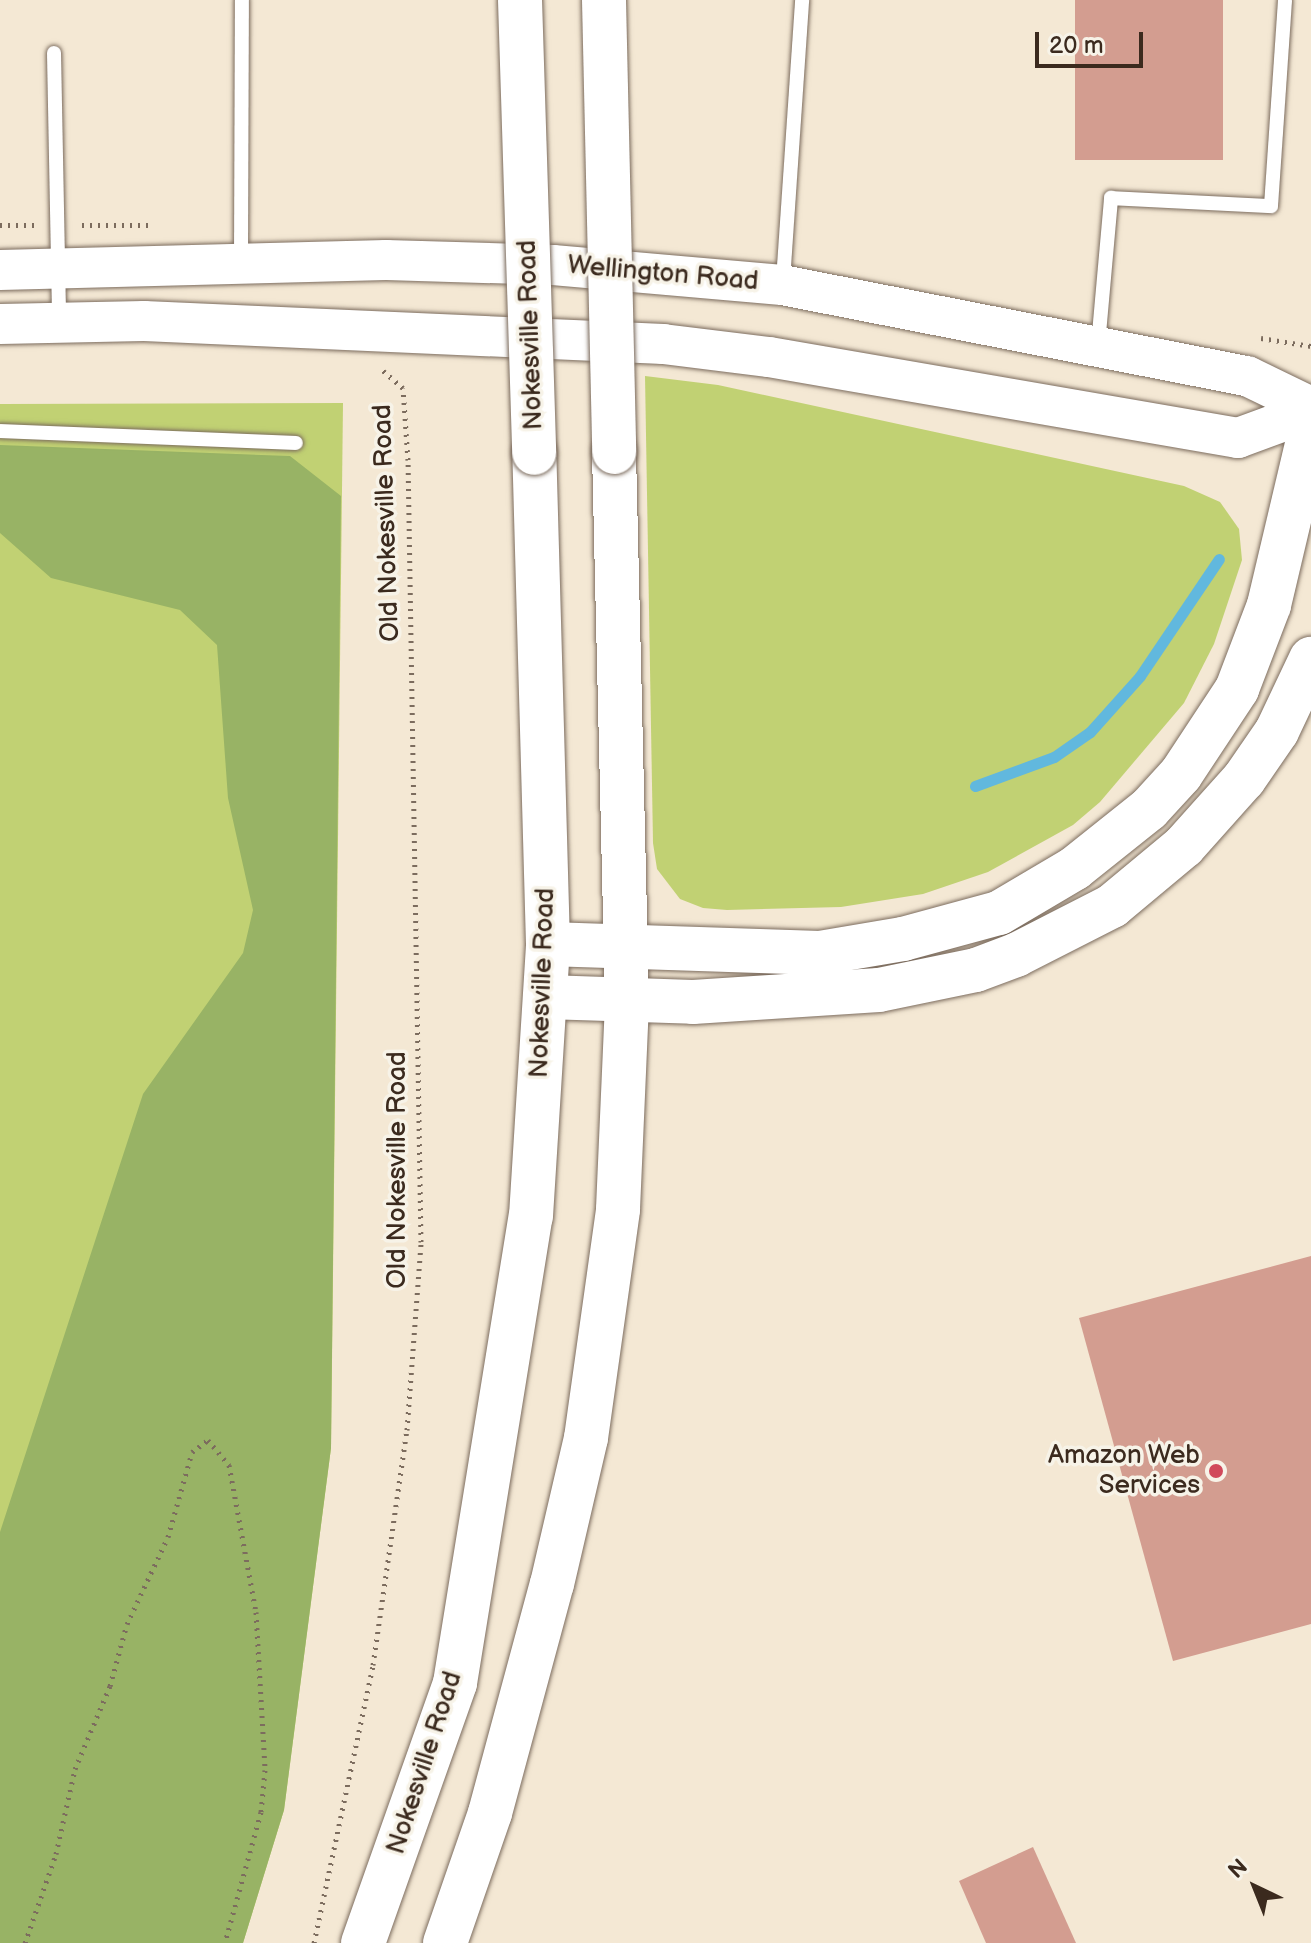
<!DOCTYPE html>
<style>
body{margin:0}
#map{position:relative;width:1311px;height:1943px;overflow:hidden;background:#f4e8d4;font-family:"Balsamiq Sans",sans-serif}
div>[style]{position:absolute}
.green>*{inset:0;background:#c1d173}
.forest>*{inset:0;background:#98b365}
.stream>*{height:11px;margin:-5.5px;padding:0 5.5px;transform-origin:5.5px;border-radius:5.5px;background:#61b8de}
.building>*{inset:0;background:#d39d90;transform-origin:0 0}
.path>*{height:5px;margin-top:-2.5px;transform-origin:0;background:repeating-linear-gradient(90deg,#7c6c5e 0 2px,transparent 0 8px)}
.roads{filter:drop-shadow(0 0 2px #7c6c5e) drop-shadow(0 0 2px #7c6c5e)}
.service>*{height:14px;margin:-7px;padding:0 7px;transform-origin:7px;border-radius:7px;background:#fff}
.secondary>*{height:40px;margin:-20px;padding:0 20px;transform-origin:20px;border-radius:20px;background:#fff}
.trunk>*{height:44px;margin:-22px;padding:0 22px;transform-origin:22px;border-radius:22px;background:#fff}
.bridges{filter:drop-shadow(0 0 2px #7c6c5e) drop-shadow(0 0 2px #7c6c5e)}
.trunk-bridge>*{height:44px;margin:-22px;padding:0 22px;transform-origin:22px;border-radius:22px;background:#fff}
.dots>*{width:22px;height:22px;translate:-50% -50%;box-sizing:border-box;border:4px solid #f7f3e8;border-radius:50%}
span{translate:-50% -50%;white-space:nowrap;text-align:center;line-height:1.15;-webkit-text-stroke:7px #f7f3e8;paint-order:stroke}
.street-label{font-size:26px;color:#3b2a1e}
.poi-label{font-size:26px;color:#3b2a1e}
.right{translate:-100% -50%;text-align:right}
.north{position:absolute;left:1215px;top:1847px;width:80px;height:80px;-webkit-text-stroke:6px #f7f3e8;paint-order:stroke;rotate:317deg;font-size:22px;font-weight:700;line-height:32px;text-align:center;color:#3b2a1e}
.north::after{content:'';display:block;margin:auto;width:28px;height:36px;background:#3b2a1e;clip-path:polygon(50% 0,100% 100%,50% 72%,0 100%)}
.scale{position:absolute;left:1035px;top:32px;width:108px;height:36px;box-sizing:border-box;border:4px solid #3b2a1e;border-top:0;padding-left:10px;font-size:24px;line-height:28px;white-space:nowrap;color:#3b2a1e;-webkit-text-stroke:6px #f7f3e8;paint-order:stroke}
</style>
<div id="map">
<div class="green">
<i style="clip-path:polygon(645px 376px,718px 385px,1184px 486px,1220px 502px,1239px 529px,1242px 560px,1214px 644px,1184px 703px,1100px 802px,1073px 825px,988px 872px,923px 894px,841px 907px,727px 910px,703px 908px,680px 899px,657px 869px,653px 843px)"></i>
<i style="clip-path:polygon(343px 403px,331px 1448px,284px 1810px,243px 1943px,0 1943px,0 404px)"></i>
</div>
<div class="forest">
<i style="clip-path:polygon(0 445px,290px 456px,341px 496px,331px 1448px,284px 1810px,243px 1943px,0 1943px,0 1532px,143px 1094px,243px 953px,253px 910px,228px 798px,217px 645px,180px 610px,51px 578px,0 533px)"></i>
</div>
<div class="stream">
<i style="left:975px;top:786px;width:84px;rotate:-20.2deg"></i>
<i style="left:1054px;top:757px;width:44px;rotate:-34.8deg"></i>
<i style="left:1090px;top:732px;width:75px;rotate:-48.2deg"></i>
<i style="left:1140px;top:676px;width:141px;rotate:-56deg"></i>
</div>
<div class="building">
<i style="left:1075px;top:0;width:148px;height:160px"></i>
<i style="clip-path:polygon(1311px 1256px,1311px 1624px,1173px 1661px,1079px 1318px)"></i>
<i style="clip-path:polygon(1033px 1847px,1076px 1943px,986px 1943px,959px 1881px)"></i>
</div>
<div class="path">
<i style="left:0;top:225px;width:36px"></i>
<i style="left:82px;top:225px;width:66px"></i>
<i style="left:1261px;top:338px;width:51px;rotate:9.1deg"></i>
<i style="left:25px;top:1943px;width:94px;rotate:-70.8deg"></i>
<i style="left:56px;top:1854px;width:87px;rotate:-77.4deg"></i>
<i style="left:75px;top:1769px;width:90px;rotate:-67.1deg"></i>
<i style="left:110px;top:1686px;width:64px;rotate:-74.7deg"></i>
<i style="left:127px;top:1624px;width:96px;rotate:-64.8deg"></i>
<i style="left:168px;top:1537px;width:88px;rotate:-74.2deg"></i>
<i style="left:192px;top:1452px;width:20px;rotate:-37deg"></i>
<i style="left:208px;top:1440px;width:33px;rotate:50deg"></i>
<i style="left:229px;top:1465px;width:149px;rotate:79.6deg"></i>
<i style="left:256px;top:1612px;width:158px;rotate:86.7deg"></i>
<i style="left:265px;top:1770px;width:42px;rotate:95.4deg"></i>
<i style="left:261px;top:1812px;width:136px;rotate:105.4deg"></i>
<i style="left:314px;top:1943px;width:284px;rotate:-78deg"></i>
<i style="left:373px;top:1665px;width:237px;rotate:-81.8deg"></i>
<i style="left:407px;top:1430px;width:189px;rotate:-85.7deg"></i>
<i style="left:421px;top:1242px;width:782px;rotate:-90.95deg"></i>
<i style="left:408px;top:460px;width:72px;rotate:-94deg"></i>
<i style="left:403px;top:388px;width:29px;rotate:-139deg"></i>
</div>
<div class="roads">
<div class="service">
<i style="left:54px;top:53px;width:266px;rotate:88.9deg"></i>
<i style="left:241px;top:261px;width:261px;rotate:-89.8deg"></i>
<i style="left:783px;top:281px;width:282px;rotate:-86.1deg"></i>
<i style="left:1098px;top:345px;width:148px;rotate:-84.9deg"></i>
<i style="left:1111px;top:198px;width:160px;rotate:2.9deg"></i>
<i style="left:1271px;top:206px;width:206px;rotate:-86.1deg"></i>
<i style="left:0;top:431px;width:296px;rotate:2.3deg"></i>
</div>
<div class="secondary">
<i style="left:0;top:270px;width:386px;rotate:-1.5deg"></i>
<i style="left:386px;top:260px;width:167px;rotate:1.7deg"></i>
<i style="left:553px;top:265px;width:230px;rotate:5deg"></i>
<i style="left:782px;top:285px;width:474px;rotate:11.1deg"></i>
<i style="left:1247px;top:376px;width:71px;rotate:25.8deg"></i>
<i style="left:0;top:324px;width:144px;rotate:-1.2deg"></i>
<i style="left:144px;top:321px;width:520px;rotate:2.54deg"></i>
<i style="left:663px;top:344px;width:107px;rotate:7deg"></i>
<i style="left:769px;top:357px;width:476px;rotate:9.8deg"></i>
<i style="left:1238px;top:438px;width:78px;rotate:-20.3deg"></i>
</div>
<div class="trunk">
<i style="left:548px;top:944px;width:272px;rotate:1.9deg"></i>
<i style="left:820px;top:953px;width:84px;rotate:-9.6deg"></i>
<i style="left:903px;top:939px;width:99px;rotate:-15.2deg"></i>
<i style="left:999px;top:913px;width:88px;rotate:-30.6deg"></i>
<i style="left:1075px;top:868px;width:95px;rotate:-38.6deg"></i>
<i style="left:1149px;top:809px;width:47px;rotate:-47.6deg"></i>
<i style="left:1181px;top:774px;width:102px;rotate:-56.6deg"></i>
<i style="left:1237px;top:689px;width:90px;rotate:-69.1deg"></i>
<i style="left:1269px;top:605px;width:183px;rotate:-76.7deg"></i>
<i style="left:546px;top:997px;width:147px;rotate:1.9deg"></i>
<i style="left:693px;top:1002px;width:186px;rotate:-3.7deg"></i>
<i style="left:879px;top:990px;width:99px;rotate:-11.7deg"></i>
<i style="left:976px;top:970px;width:43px;rotate:-20.6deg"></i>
<i style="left:1016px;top:955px;width:108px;rotate:-27deg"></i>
<i style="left:1112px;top:906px;width:94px;rotate:-39.8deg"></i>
<i style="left:1184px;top:846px;width:90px;rotate:-48.2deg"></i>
<i style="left:1244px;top:779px;width:58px;rotate:-55.5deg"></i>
<i style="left:1277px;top:731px;width:80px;rotate:-64.7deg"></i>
<i style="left:363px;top:1943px;width:276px;rotate:-70.5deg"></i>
<i style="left:455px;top:1683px;width:473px;rotate:-80.8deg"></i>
<i style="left:531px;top:1216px;width:273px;rotate:-86.4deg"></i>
<i style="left:548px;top:944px;width:491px;rotate:-91.6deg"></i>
<i style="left:445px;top:1943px;width:138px;rotate:-70.9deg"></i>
<i style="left:490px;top:1813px;width:237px;rotate:-74.9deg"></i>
<i style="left:552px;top:1584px;width:150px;rotate:-76.9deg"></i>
<i style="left:586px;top:1438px;width:231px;rotate:-82deg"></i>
<i style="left:618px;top:1209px;width:209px;rotate:-87.5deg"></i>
<i style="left:627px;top:1000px;width:548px;rotate:-91.36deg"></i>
</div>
</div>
<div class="bridges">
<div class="trunk-bridge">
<i style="left:520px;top:0;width:453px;rotate:88.2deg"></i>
<i style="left:604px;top:0;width:452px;rotate:88.7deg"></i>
</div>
</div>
<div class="dots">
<i style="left:1216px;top:1471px;background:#d1495b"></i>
</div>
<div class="street-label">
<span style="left:663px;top:274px;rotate:5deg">Wellington Road</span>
<span style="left:531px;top:335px;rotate:-92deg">Nokesville Road</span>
<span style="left:387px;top:523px;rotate:-92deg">Old Nokesville Road</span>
<span style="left:543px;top:983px;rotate:-88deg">Nokesville Road</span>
<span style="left:398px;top:1170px;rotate:-90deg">Old Nokesville Road</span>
<span style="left:425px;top:1763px;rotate:-72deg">Nokesville Road</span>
</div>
<div class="poi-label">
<span class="right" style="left:1200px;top:1471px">Amazon Web<br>Services</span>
</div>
<div class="north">N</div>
<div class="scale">20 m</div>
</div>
